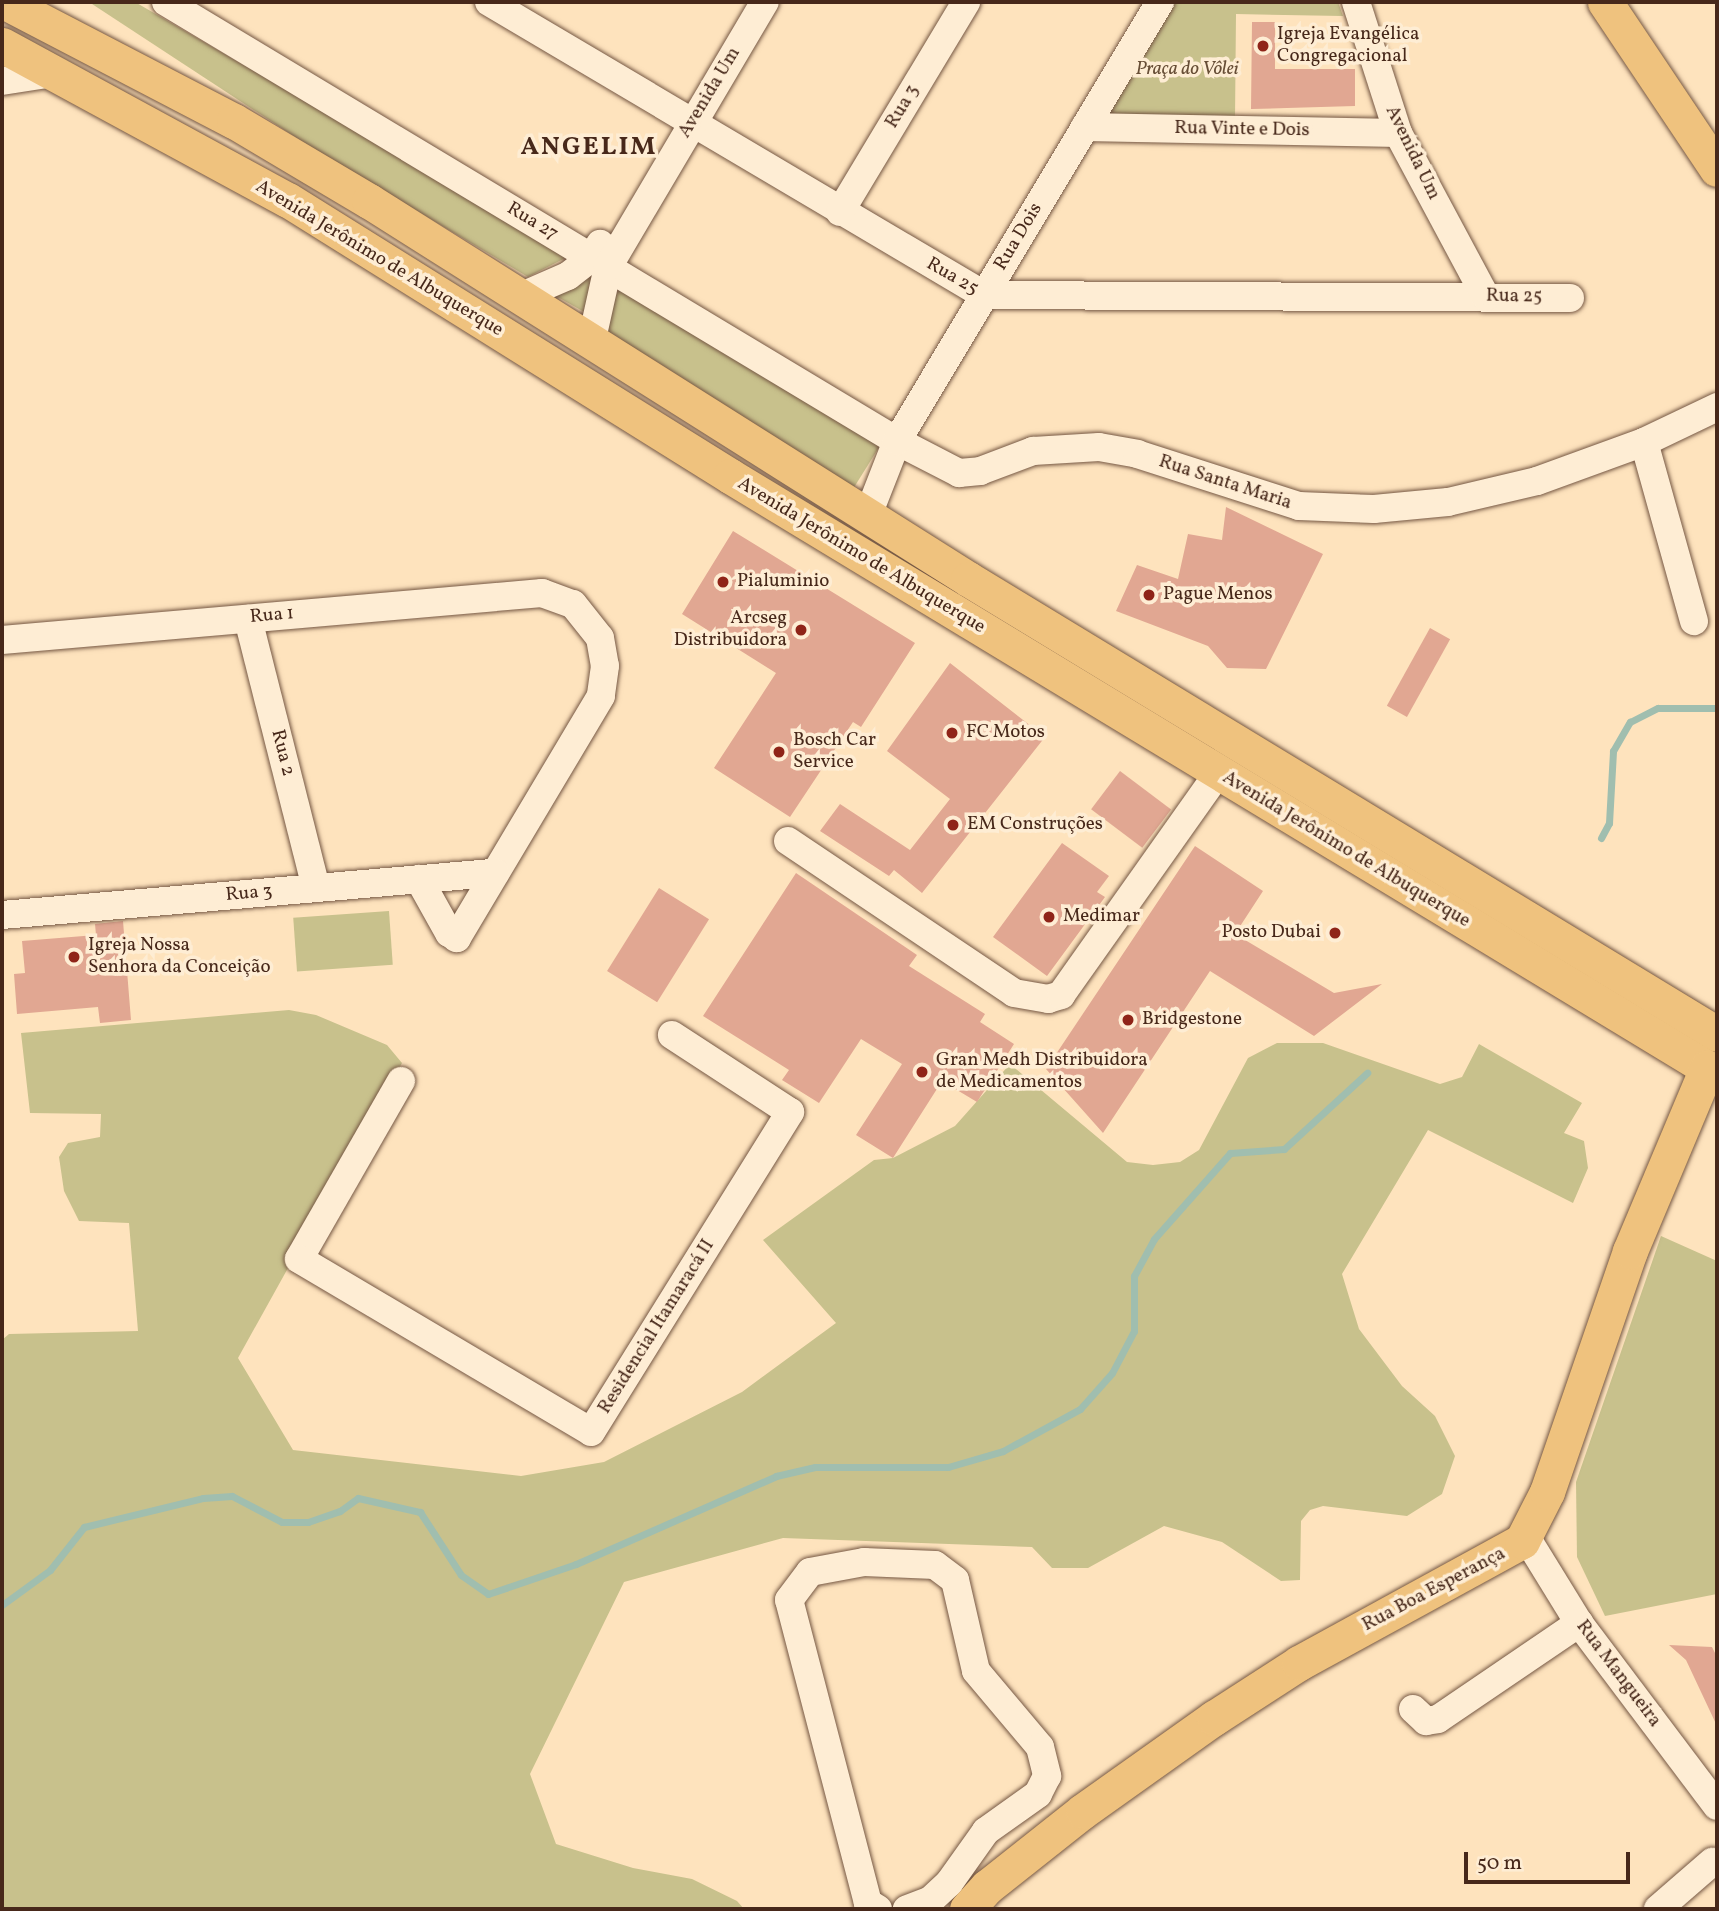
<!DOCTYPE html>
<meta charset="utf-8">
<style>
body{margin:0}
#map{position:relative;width:1719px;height:1911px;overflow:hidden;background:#fee3bd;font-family:Vollkorn,serif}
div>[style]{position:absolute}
.green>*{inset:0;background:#c8c18c;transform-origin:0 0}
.stream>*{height:7px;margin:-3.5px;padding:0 3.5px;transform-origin:3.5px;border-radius:3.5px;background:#a0beaf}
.building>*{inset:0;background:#e1a792;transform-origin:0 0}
.roads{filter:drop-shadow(0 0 2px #755743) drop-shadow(0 0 2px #755743)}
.minor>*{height:28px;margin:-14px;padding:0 14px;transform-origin:14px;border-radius:14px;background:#feedd4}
.major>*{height:35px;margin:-17.5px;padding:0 17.5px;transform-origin:17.5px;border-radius:17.5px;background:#efc27e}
.dots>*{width:19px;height:19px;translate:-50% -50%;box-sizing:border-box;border:4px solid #feedd4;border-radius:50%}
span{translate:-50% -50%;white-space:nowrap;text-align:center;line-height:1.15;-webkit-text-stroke:7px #feedd4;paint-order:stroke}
.poi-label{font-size:19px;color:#47281a}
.left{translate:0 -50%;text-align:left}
.right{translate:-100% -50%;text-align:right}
.park-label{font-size:19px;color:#674e36;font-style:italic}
.street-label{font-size:19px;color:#47281a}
.district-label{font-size:26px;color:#47281a;font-weight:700;letter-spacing:2px}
.frame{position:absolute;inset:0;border:4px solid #47281a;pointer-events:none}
.scale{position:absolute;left:1464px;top:1852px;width:166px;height:32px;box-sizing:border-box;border:4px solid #47281a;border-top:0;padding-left:9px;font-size:21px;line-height:24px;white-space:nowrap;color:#47281a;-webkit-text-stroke:5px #feedd4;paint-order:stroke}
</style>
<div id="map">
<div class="green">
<i style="clip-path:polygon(89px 2px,135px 2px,571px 255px,528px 277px,318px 152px)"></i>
<i style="clip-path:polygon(1172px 2px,1338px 2px,1343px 16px,1236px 14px,1235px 119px,1103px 118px)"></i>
<i style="clip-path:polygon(591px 275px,586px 313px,556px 296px)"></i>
<i style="left:622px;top:285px;width:304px;height:52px;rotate:32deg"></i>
<i style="left:389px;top:911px;width:54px;height:96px;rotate:86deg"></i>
<i style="clip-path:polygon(289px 1010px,316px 1015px,387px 1045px,402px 1063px,238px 1358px,293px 1450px,521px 1476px,604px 1462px,742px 1392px,836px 1323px,763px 1240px,874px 1160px,893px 1158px,955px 1126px,1010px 1064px,1127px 1162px,1153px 1165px,1180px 1162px,1199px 1150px,1248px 1058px,1277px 1043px,1323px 1043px,1440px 1084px,1462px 1077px,1479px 1044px,1582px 1103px,1564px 1133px,1584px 1141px,1588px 1168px,1573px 1203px,1428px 1130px,1342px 1274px,1359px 1329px,1402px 1386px,1435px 1416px,1455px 1456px,1442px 1494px,1407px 1516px,1323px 1506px,1310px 1510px,1301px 1521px,1300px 1580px,1281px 1581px,1222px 1542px,1164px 1526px,1088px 1568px,1052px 1568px,1032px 1547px,783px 1538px,624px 1582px,530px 1774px,556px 1844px,633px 1868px,692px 1879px,737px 1901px,744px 1909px,2px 1909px,2px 1340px,9px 1334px,138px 1331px,129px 1223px,79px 1221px,64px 1191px,59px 1157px,68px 1143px,100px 1137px,101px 1114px,30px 1113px,21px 1033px)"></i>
<i style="clip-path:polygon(1661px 1236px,1717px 1261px,1717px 1594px,1605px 1616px,1577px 1557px,1576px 1482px)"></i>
</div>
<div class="stream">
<i style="left:1601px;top:838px;width:17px;rotate:-62deg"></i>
<i style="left:1609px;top:823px;width:72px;rotate:-86.8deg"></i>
<i style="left:1613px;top:751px;width:34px;rotate:-60deg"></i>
<i style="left:1630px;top:722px;width:31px;rotate:-27deg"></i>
<i style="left:1658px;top:708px;width:59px"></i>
<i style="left:2px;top:1605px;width:59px;rotate:-36.1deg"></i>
<i style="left:50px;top:1570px;width:55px;rotate:-51.7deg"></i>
<i style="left:84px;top:1527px;width:122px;rotate:-13.7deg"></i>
<i style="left:203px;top:1498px;width:29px;rotate:-4deg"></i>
<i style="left:232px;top:1496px;width:56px;rotate:27.5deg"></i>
<i style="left:282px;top:1522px;width:26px"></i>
<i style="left:308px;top:1522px;width:34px;rotate:-19deg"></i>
<i style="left:340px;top:1511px;width:22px;rotate:-36deg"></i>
<i style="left:358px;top:1498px;width:64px;rotate:12.7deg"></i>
<i style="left:420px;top:1512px;width:75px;rotate:56.9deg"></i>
<i style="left:461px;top:1575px;width:33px;rotate:35deg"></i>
<i style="left:488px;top:1594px;width:93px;rotate:-18.8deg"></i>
<i style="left:576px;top:1564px;width:219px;rotate:-23.7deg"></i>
<i style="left:776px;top:1476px;width:40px;rotate:-13deg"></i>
<i style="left:815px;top:1467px;width:133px"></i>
<i style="left:948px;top:1467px;width:57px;rotate:-16.2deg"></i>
<i style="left:1003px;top:1451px;width:88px;rotate:-28.6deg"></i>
<i style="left:1080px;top:1409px;width:48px;rotate:-48.4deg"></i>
<i style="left:1112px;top:1373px;width:47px;rotate:-62.4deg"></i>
<i style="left:1134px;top:1331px;width:55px;rotate:-90deg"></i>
<i style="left:1134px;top:1276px;width:42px;rotate:-61.6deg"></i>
<i style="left:1154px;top:1239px;width:115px;rotate:-48.5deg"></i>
<i style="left:1230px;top:1153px;width:54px;rotate:-4.2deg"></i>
<i style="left:1284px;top:1149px;width:113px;rotate:-42.5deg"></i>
</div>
<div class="building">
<i style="clip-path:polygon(1252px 22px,1275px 22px,1275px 69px,1355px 69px,1355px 106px,1251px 109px)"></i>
<i style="clip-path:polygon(1226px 507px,1323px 554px,1266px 669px,1227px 668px,1208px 646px,1116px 611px,1137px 565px,1178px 579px,1188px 534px,1222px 540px)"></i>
<i style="clip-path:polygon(733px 531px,915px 643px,861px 727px,853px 722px,790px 817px,714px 768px,776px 673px,682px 614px)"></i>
<i style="left:1430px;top:628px;width:23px;height:89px;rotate:29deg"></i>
<i style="clip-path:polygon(950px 663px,1045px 737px,922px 893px,894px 870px,889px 876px,820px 831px,840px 804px,910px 850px,950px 799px,887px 751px)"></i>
<i style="left:1120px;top:771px;width:64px;height:48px;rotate:37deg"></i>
<i style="clip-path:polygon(1062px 843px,1109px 876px,1097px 892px,1105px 897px,1047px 976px,993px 937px)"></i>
<i style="clip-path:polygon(1195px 846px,1263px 891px,1235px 934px,1334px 993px,1382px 984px,1314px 1036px,1210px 971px,1103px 1133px,1046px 1069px)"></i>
<i style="clip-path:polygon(796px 873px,917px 955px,909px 966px,985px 1014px,980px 1022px,1014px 1044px,977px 1102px,942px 1081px,893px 1158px,856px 1135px,902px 1064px,861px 1039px,819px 1103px,782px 1080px,789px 1070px,703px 1016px)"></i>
<i style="left:659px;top:888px;width:59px;height:98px;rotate:32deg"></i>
<i style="clip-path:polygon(123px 921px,131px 1020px,100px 1023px,98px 1007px,17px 1014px,14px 974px,25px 973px,22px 941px,96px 935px,95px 924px)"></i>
<i style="clip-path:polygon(1669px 1645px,1712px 1647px,1717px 1657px,1717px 1726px,1686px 1660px)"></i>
</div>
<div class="roads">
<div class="minor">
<i style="left:166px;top:2px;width:853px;rotate:30.99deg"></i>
<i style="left:897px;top:441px;width:70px;rotate:27.3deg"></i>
<i style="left:959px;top:473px;width:21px;rotate:-5deg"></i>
<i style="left:980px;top:471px;width:57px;rotate:-20.7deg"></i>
<i style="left:1033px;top:451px;width:66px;rotate:-3.5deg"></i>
<i style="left:1099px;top:447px;width:39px;rotate:10deg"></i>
<i style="left:1137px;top:454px;width:170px;rotate:17.8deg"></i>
<i style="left:1299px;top:506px;width:75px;rotate:2.3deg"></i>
<i style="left:1374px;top:509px;width:74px;rotate:-5.4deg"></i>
<i style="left:1448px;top:502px;width:91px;rotate:-13.3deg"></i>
<i style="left:1537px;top:481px;width:114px;rotate:-20deg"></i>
<i style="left:1644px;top:442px;width:81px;rotate:-25.6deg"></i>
<i style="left:489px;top:2px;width:575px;rotate:30.62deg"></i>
<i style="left:984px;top:295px;width:586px;rotate:0.29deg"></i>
<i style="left:1356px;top:2px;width:138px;rotate:72.2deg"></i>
<i style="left:1398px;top:133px;width:186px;rotate:61.8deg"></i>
<i style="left:2px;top:81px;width:52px;rotate:-8.9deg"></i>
<i style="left:1085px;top:127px;width:313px;rotate:1.1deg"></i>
<i style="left:840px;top:212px;width:245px;rotate:-59deg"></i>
<i style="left:524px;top:295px;width:48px;rotate:-23.4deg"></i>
<i style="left:568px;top:276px;width:29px;rotate:-38deg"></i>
<i style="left:591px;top:258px;width:17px;rotate:-57deg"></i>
<i style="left:592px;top:339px;width:74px;rotate:-77.5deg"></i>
<i style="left:608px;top:267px;width:308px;rotate:-59.4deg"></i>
<i style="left:1644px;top:442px;width:186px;rotate:74.4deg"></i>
<i style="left:868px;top:515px;width:79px;rotate:-68.6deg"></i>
<i style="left:897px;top:441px;width:512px;rotate:-59.07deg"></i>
<i style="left:248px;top:619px;width:277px;rotate:75.8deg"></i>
<i style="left:2px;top:640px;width:542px;rotate:-4.97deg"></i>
<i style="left:542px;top:593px;width:33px;rotate:20deg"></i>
<i style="left:573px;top:604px;width:43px;rotate:51.5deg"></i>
<i style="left:600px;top:638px;width:28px;rotate:80deg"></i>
<i style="left:605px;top:666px;width:30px;rotate:98deg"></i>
<i style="left:601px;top:696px;width:282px;rotate:120.8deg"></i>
<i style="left:457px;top:938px;width:9px;rotate:-148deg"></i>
<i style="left:449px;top:933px;width:62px;rotate:-119.1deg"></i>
<i style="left:788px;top:841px;width:272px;rotate:33.9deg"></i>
<i style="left:1014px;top:993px;width:35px;rotate:10deg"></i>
<i style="left:1048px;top:999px;width:14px;rotate:-17deg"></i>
<i style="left:1061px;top:995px;width:273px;rotate:-54.7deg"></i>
<i style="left:2px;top:915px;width:495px;rotate:-4.9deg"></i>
<i style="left:401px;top:1081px;width:205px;rotate:119.8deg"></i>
<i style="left:299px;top:1259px;width:339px;rotate:30.6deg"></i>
<i style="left:591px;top:1432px;width:377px;rotate:-58.1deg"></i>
<i style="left:790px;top:1112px;width:141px;rotate:-146.9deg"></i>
<i style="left:1526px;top:1537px;width:101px;rotate:58.4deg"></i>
<i style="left:1579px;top:1623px;width:229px;rotate:53deg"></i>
<i style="left:1413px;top:1709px;width:18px;rotate:43deg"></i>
<i style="left:1426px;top:1721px;width:12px;rotate:-9deg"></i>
<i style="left:1438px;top:1719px;width:171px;rotate:-34.2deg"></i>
<i style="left:878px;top:1909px;width:12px;rotate:-149deg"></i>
<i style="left:868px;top:1903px;width:313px;rotate:-104.6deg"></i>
<i style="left:789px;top:1600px;width:35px;rotate:-53deg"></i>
<i style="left:810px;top:1572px;width:55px;rotate:-10.5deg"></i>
<i style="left:864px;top:1562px;width:71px;rotate:2.4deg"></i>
<i style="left:935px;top:1565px;width:25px;rotate:37deg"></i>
<i style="left:955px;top:1580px;width:93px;rotate:77deg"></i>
<i style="left:976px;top:1671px;width:99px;rotate:49.9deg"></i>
<i style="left:1040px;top:1747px;width:30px;rotate:76deg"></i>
<i style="left:1047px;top:1776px;width:20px;rotate:117deg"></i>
<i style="left:1038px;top:1794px;width:64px;rotate:144.6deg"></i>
<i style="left:986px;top:1831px;width:64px;rotate:125.4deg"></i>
<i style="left:949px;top:1883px;width:25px;rotate:137deg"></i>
<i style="left:931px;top:1900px;width:26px;rotate:159deg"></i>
<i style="left:1658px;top:1909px;width:72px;rotate:-41deg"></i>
</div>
<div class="major">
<i style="left:5px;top:2px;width:258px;rotate:27.5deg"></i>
<i style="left:234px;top:121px;width:157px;rotate:30.7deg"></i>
<i style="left:369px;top:201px;width:708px;rotate:32.25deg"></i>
<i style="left:968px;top:579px;width:876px;rotate:31.28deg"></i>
<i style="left:1605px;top:2px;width:201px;rotate:56.2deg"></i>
<i style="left:2px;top:45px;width:325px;rotate:28.5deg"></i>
<i style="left:288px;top:200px;width:521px;rotate:31.98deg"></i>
<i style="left:730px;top:476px;width:1154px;rotate:31.21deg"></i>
<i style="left:967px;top:1909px;width:30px;rotate:-48deg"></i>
<i style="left:987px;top:1887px;width:122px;rotate:-38.4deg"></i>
<i style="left:1083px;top:1811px;width:161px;rotate:-35.4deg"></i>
<i style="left:1214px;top:1718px;width:101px;rotate:-32.9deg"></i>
<i style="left:1299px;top:1663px;width:254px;rotate:-28.7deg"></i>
<i style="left:1522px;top:1541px;width:55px;rotate:-63deg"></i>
<i style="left:1547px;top:1492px;width:255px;rotate:-71deg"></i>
<i style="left:1630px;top:1251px;width:199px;rotate:-67.2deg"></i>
</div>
</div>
<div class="dots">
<i style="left:1263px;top:46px;background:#8f2418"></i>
<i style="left:723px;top:582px;background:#8f2418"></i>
<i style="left:1149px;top:595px;background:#8f2418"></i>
<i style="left:801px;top:630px;background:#8f2418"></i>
<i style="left:952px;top:733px;background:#8f2418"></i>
<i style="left:779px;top:752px;background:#8f2418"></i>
<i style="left:953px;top:825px;background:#8f2418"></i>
<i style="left:1049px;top:917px;background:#8f2418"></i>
<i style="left:1335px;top:933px;background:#8f2418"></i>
<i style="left:74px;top:957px;background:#8f2418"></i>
<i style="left:1128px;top:1020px;background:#8f2418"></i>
<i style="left:922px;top:1072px;background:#8f2418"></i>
</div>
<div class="poi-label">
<span class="left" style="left:1277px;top:46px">Igreja Evangélica<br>Congregacional</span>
<span class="left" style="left:737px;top:582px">Pialuminio</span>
<span class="left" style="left:1163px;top:595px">Pague Menos</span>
<span class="right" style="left:787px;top:630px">Arcseg<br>Distribuidora</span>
<span class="left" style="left:966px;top:733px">FC Motos</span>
<span class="left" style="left:793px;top:752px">Bosch Car<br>Service</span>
<span class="left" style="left:967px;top:825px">EM Construções</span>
<span class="left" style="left:1063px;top:917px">Medimar</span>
<span class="right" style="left:1321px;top:933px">Posto Dubai</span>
<span class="left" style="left:88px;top:957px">Igreja Nossa<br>Senhora da Conceição</span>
<span class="left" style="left:1142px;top:1020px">Bridgestone</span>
<span class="left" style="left:936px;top:1072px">Gran Medh Distribuidora<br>de Medicamentos</span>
</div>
<div class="park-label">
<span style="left:1187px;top:70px">Praça do Vôlei</span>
</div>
<div class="street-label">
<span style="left:710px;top:93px;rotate:-59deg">Avenida Um</span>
<span style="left:903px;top:107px;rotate:-59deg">Rua 3</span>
<span style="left:1242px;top:130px;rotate:1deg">Rua Vinte e Dois</span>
<span style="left:1412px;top:153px;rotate:64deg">Avenida Um</span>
<span style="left:532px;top:222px;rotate:31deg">Rua 27</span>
<span style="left:1019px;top:237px;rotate:-59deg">Rua Dois</span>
<span style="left:379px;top:259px;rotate:31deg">Avenida Jerônimo de Albuquerque</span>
<span style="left:952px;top:277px;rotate:30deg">Rua 25</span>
<span style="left:1514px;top:297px;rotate:1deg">Rua 25</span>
<span style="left:1225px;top:483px;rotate:18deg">Rua Santa Maria</span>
<span style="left:861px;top:556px;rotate:31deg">Avenida Jerônimo de Albuquerque</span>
<span style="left:272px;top:616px;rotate:-5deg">Rua 1</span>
<span style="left:282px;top:753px;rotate:76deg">Rua 2</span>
<span style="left:1346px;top:850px;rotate:31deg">Avenida Jerônimo de Albuquerque</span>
<span style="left:249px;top:894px;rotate:-5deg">Rua 3</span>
<span style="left:657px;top:1327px;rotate:-58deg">Residencial Itamaracá II</span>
<span style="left:1434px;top:1590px;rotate:-28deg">Rua Boa Esperança</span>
<span style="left:1618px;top:1674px;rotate:53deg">Rua Mangueira</span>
</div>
<div class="district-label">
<span style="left:589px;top:148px">ANGELIM</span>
</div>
<div class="frame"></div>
<div class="scale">50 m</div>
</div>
